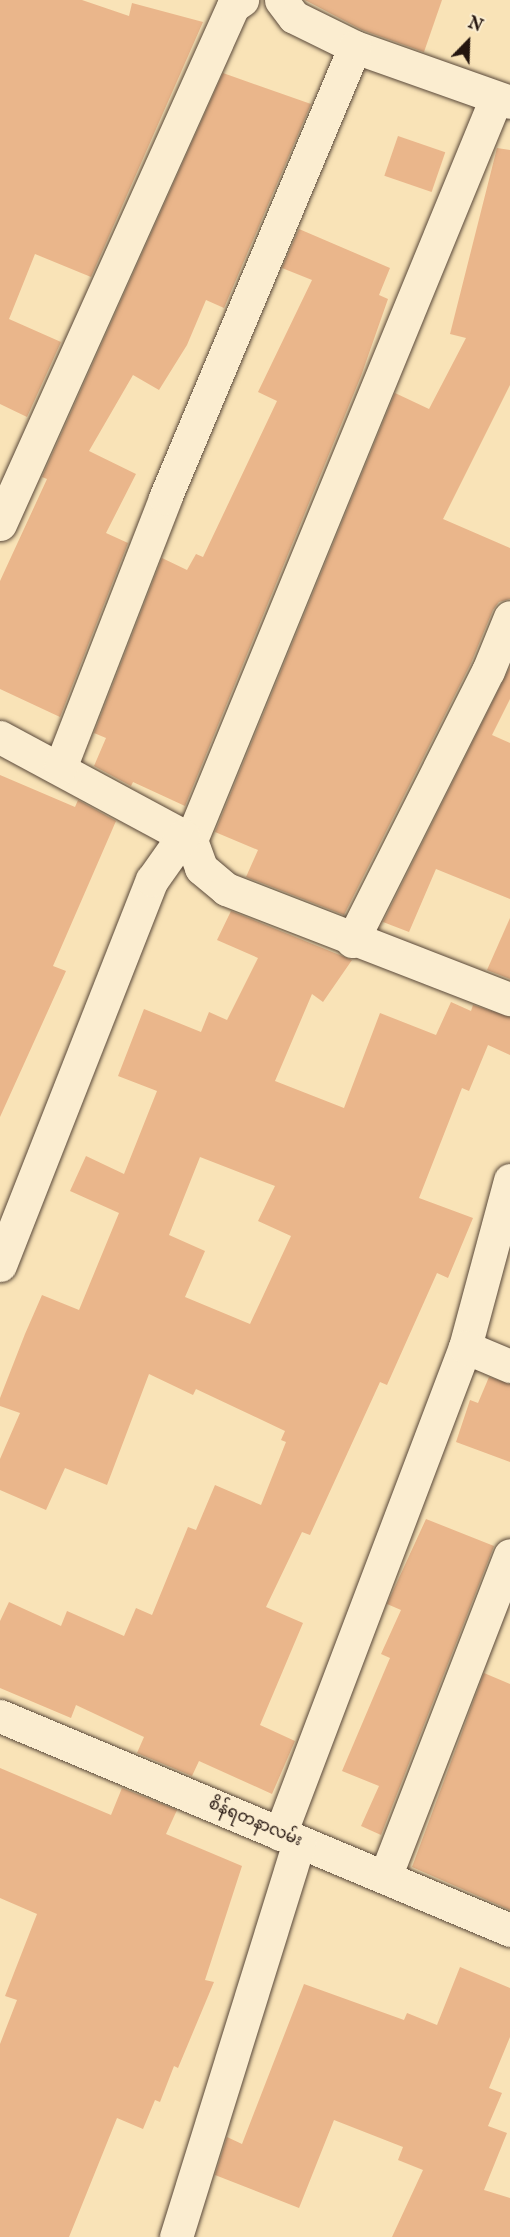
<!DOCTYPE html>
<meta charset="utf-8">
<style>
body{margin:0}
#map{position:relative;width:510px;height:2237px;overflow:hidden;background:#f9e3b7;font-family:"IM FELL English","Noto Sans Myanmar",serif}
div>[style]{position:absolute}
.building>*{inset:0;background:#eab68b;transform-origin:0 0}
.roads{filter:drop-shadow(0 0 2px #594839) drop-shadow(0 0 2px #594839)}
.minor>*{height:33px;margin:-16.5px;padding:0 16.5px;transform-origin:16.5px;border-radius:16.5px;background:#fbedd0}
span{translate:-50% -50%;white-space:nowrap;text-align:center;line-height:1.15;-webkit-text-stroke:5px #fbedd0;paint-order:stroke}
.street-label{font-size:16px;color:#24150f}
.north{position:absolute;left:438px;top:12px;width:60px;height:60px;-webkit-text-stroke:4px #fbedd0;paint-order:stroke;rotate:23deg;font-size:16px;font-weight:700;line-height:24px;text-align:center;color:#24150f}
.north::after{content:'';display:block;margin:auto;width:21px;height:27px;background:#24150f;clip-path:polygon(50% 0,100% 100%,50% 72%,0 100%)}
</style>
<div id="map">
<div class="building">
<i style="clip-path:polygon(0 0,82px 0,129px 16px,132px 3px,203px 22px,91px 277px,35px 254px,9px 319px,61px 342px,27px 417px,0 404px)"></i>
<i style="clip-path:polygon(305px 0,442px 0,424px 52px,362px 30px)"></i>
<i style="clip-path:polygon(223px 73px,311px 104px,224px 308px,206px 300px,187px 345px,159px 390px,133px 375px,89px 451px,136px 474px,106px 533px,128px 543px,60px 717px,0 689px,0 581px,47px 479px,42px 477px)"></i>
<i style="left:398px;top:136px;width:50px;height:42px;rotate:19deg"></i>
<i style="clip-path:polygon(497px 148px,510px 150px,510px 385px,443px 519px,510px 548px,510px 599px,499px 602px,493px 610px,471px 663px,344px 915px,246px 877px,258px 850px,215px 832px,395px 393px,429px 409px,466px 338px,450px 334px)"></i>
<i style="clip-path:polygon(299px 229px,390px 268px,379px 295px,388px 299px,361px 376px,185px 806px,133px 782px,131px 786px,94px 766px,106px 738px,94px 733px,162px 558px,187px 570px,196px 554px,203px 557px,277px 401px,258px 392px,312px 280px,282px 268px)"></i>
<i style="clip-path:polygon(510px 667px,510px 699px,492px 735px,510px 743px,510px 899px,436px 869px,409px 932px,383px 922px)"></i>
<i style="clip-path:polygon(0 775px,75px 807px,78px 800px,116px 821px,53px 966px,66px 971px,0 1117px)"></i>
<i style="clip-path:polygon(evenodd,231px 911px,352px 960px,323px 1002px,312px 994px,275px 1081px,344px 1108px,380px 1013px,436px 1035px,451px 1002px,471px 1011px,473px 1005px,510px 1017px,510px 1055px,488px 1045px,469px 1091px,462px 1088px,419px 1198px,473px 1218px,448px 1278px,437px 1273px,387px 1385px,380px 1382px,310px 1535px,302px 1532px,266px 1607px,303px 1623px,260px 1725px,295px 1741px,272px 1794px,199px 1761px,192px 1776px,137px 1753px,144px 1737px,76px 1705px,71px 1718px,0 1688px,0 1621px,9px 1602px,61px 1626px,67px 1611px,124px 1636px,136px 1608px,152px 1615px,188px 1527px,196px 1530px,215px 1485px,261px 1505px,286px 1442px,281px 1440px,285px 1431px,196px 1389px,193px 1395px,149px 1374px,107px 1485px,65px 1468px,46px 1510px,0 1490px,0 1459px,20px 1413px,0 1406px,0 1398px,25px 1334px,42px 1295px,79px 1310px,119px 1213px,70px 1191px,86px 1156px,124px 1174px,157px 1091px,118px 1076px,144px 1009px,201px 1032px,209px 1012px,227px 1020px,258px 958px,217px 940px,231px 911px,200px 1157px,275px 1186px,258px 1221px,291px 1236px,250px 1324px,185px 1297px,205px 1251px,169px 1235px,200px 1157px)"></i>
<i style="clip-path:polygon(510px 918px,510px 979px,487px 970px)"></i>
<i style="clip-path:polygon(489px 1377px,510px 1384px,510px 1462px,456px 1442px,470px 1400px,478px 1403px)"></i>
<i style="clip-path:polygon(426px 1519px,494px 1546px,381px 1835px,361px 1826px,379px 1786px,342px 1771px,390px 1658px,381px 1654px,401px 1610px,387px 1604px)"></i>
<i style="clip-path:polygon(484px 1673px,510px 1684px,510px 1910px,412px 1867px)"></i>
<i style="clip-path:polygon(0 1768px,111px 1815px,122px 1788px,177px 1810px,166px 1834px,242px 1866px,205px 1980px,214px 1982px,178px 2068px,174px 2066px,160px 2102px,155px 2100px,143px 2129px,117px 2118px,69px 2237px,0 2237px,0 2044px,17px 2000px,5px 1996px,37px 1914px,0 1898px)"></i>
<i style="clip-path:polygon(460px 1967px,510px 1988px,510px 2037px,489px 2088px,502px 2093px,488px 2126px,507px 2133px,484px 2190px,510px 2198px,510px 2237px,392px 2237px,423px 2170px,398px 2160px,403px 2147px,334px 2120px,299px 2208px,215px 2175px,227px 2137px,242px 2144px,304px 1984px,404px 2020px,407px 2013px,437px 2025px)"></i>
</div>
<div class="roads">
<div class="minor">
<i style="left:281px;top:0;width:21px;rotate:53deg"></i>
<i style="left:294px;top:17px;width:68px;rotate:26.2deg"></i>
<i style="left:355px;top:47px;width:164px;rotate:19.5deg"></i>
<i style="left:0;top:524px;width:568px;rotate:-65.78deg"></i>
<i style="left:233px;top:6px;width:11px;rotate:-34deg"></i>
<i style="left:0;top:737px;width:217px;rotate:28.3deg"></i>
<i style="left:191px;top:840px;width:802px;rotate:-67.65deg"></i>
<i style="left:60px;top:768px;width:290px;rotate:-68.7deg"></i>
<i style="left:165px;top:498px;width:489px;rotate:-67.2deg"></i>
<i style="left:191px;top:840px;width:30px;rotate:70deg"></i>
<i style="left:201px;top:868px;width:33px;rotate:40deg"></i>
<i style="left:226px;top:889px;width:305px;rotate:21.2deg"></i>
<i style="left:352px;top:941px;width:302px;rotate:-63.3deg"></i>
<i style="left:488px;top:671px;width:58px;rotate:-67.8deg"></i>
<i style="left:0;top:1265px;width:414px;rotate:-68.5deg"></i>
<i style="left:152px;top:880px;width:54px;rotate:-54.8deg"></i>
<i style="left:465px;top:1347px;width:173px;rotate:-74.9deg"></i>
<i style="left:0;top:1716px;width:553px;rotate:22.76deg"></i>
<i style="left:280px;top:1834px;width:521px;rotate:-69.2deg"></i>
<i style="left:465px;top:1347px;width:49px;rotate:22.9deg"></i>
<i style="left:385px;top:1877px;width:345px;rotate:-68.8deg"></i>
<i style="left:176px;top:2237px;width:414px;rotate:-72.7deg"></i>
</div>
</div>
<div class="street-label">
<span style="left:255px;top:1823px;rotate:23deg">စိန်ရတနာလမ်း</span>
</div>
<div class="north">N</div>
</div>
